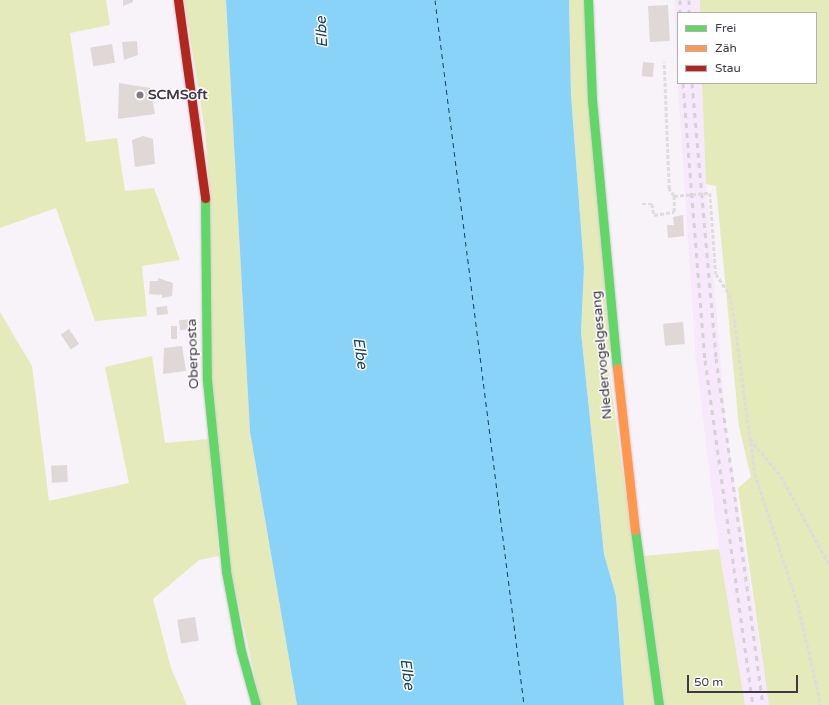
<!DOCTYPE html>
<meta charset="utf-8">
<style>
body{margin:0}
#map{position:relative;width:829px;height:705px;overflow:hidden;background:#f8f2f9;font-family:"Varela Round",sans-serif}
div>[style]{position:absolute}
.built>*{inset:0;background:#f7e8fb}
.green>*{inset:0;background:#e5eabb}
.water>*{inset:0;background:#89d2f8}
.ferry>*{height:1px;margin-top:-0.5px;transform-origin:0;background:repeating-linear-gradient(90deg,#154257 0 5px,transparent 0 9px)}
.building>*{inset:0;background:#dfd8d6;transform-origin:0 0}
.path>*{height:2.5px;margin-top:-1.25px;transform-origin:0;background:repeating-linear-gradient(90deg,#dedcde 0 4px,transparent 0 6px)}
.roads{filter:drop-shadow(0 0 1px #d4ccd6) drop-shadow(0 0 1px #d4ccd6)}
.fast>*{height:9px;margin:-4.5px;padding:0 4.5px;transform-origin:4.5px;border-radius:4.5px;background:#63d668}
.slow>*{height:9px;margin:-4.5px;padding:0 4.5px;transform-origin:4.5px;border-radius:4.5px;background:#ff974d}
.jam>*{height:9px;margin:-4.5px;padding:0 4.5px;transform-origin:4.5px;border-radius:4.5px;background:#b3261e}
.rail>*{height:3px;margin-top:-1.5px;transform-origin:0;background:repeating-linear-gradient(90deg,#d4d3d4 0 5px,transparent 0 10px)}
.path-bridge>*{height:2.5px;margin-top:-1.25px;transform-origin:0;background:repeating-linear-gradient(90deg,#dedcde 0 4px,transparent 0 6px)}
.dots>*{width:11px;height:11px;translate:-50% -50%;box-sizing:border-box;border:2px solid #fff;border-radius:50%}
span{translate:-50% -50%;white-space:nowrap;text-align:center;line-height:1.15;-webkit-text-stroke:3px #fff;paint-order:stroke}
.poi-label{font-size:14px;color:#423845;font-weight:700}
.left{translate:0 -50%;text-align:left}
.street-label{font-size:14px;color:#423845}
.water-label{font-size:15px;color:#154257;font-style:italic}
.legend{position:absolute;left:677px;top:12px;width:140px;height:72px;box-sizing:border-box;background:#fff;border:1px solid #b3afb5;margin:0;padding:5px 7px;list-style:none;font-size:12px;color:#423845}
.legend li{display:flex;align-items:center;gap:8px;height:20px}
.legend b{width:20px;border:1px solid #b3afb5}
.scale{position:absolute;left:687px;top:675px;width:111px;height:18px;box-sizing:border-box;border:2px solid #423845;border-top:0;padding-left:5px;font-size:12px;line-height:14px;white-space:nowrap;color:#423845;-webkit-text-stroke:3px #fff;paint-order:stroke}
</style>
<div id="map">
<div class="built">
<i style="clip-path:polygon(675px 0,700px 0,700px 13px,678px 13px,678px 83px,702px 83px,706px 184px,726px 429px,769px 705px,745px 705px,719px 549px,696px 360px,676px 56px)"></i>
</div>
<div class="green">
<i style="clip-path:polygon(0 0,106px 0,110px 25px,70px 33px,86px 142px,117px 138px,125px 191px,154px 188px,180px 260px,142px 266px,147px 316px,95px 321px,56px 208px,0 228px)"></i>
<i style="clip-path:polygon(184px 0,226px 0,250px 432px,297px 705px,261px 705px,231px 570px,211px 381px,211px 213px,205px 131px)"></i>
<i style="clip-path:polygon(569px 0,584px 0,611px 351px,607px 356px,655px 705px,624px 705px,616px 596px,604px 554px,581px 332px,584px 268px,571px 95px)"></i>
<i style="clip-path:polygon(700px 0,829px 0,829px 705px,769px 705px,738px 488px,751px 477px,739px 427px,716px 186px,706px 184px,702px 83px,816px 83px,816px 13px,700px 13px)"></i>
<i style="clip-path:polygon(0 312px,32px 366px,49px 501px,129px 483px,105px 367px,152px 356px,165px 443px,209px 439px,219px 556px,199px 560px,153px 599px,171px 668px,187px 705px,0 705px)"></i>
<i style="clip-path:polygon(719px 549px,745px 705px,665px 705px,644px 556px)"></i>
</div>
<div class="water">
<i style="clip-path:polygon(226px 0,569px 0,571px 95px,584px 268px,581px 332px,604px 554px,616px 596px,624px 705px,297px 705px,250px 432px)"></i>
</div>
<div class="ferry">
<i style="left:435px;top:0;width:711px;rotate:82.8deg"></i>
</div>
<div class="building">
<i style="clip-path:polygon(123px 0,133px 0,133px 2px,123px 6px)"></i>
<i style="left:668px;top:5px;width:36px;height:20px;rotate:87deg"></i>
<i style="clip-path:polygon(137px 41px,138px 55px,124px 60px,122px 42px)"></i>
<i style="left:112px;top:44px;width:19px;height:22px;rotate:81deg"></i>
<i style="left:643px;top:62px;width:11px;height:14px;rotate:5deg"></i>
<i style="clip-path:polygon(119px 83px,150px 88px,155px 114px,118px 119px)"></i>
<i style="clip-path:polygon(143px 136px,153px 139px,155px 164px,135px 167px,132px 140px)"></i>
<i style="clip-path:polygon(683px 215px,684px 236px,668px 238px,667px 225px,674px 225px,673px 217px)"></i>
<i style="clip-path:polygon(158px 278px,173px 283px,172px 296px,162px 298px,162px 295px,149px 294px,150px 281px,158px 281px)"></i>
<i style="left:167px;top:306px;width:8px;height:11px;rotate:83deg"></i>
<i style="left:191px;top:319px;width:10px;height:12px;rotate:84deg"></i>
<i style="left:683px;top:322px;width:22px;height:20px;rotate:85deg"></i>
<i style="left:171px;top:326px;width:6px;height:13px"></i>
<i style="left:69px;top:329px;width:18px;height:10px;rotate:56deg"></i>
<i style="clip-path:polygon(182px 346px,186px 371px,163px 374px,164px 348px)"></i>
<i style="left:67px;top:465px;width:17px;height:16px;rotate:87deg"></i>
<i style="left:195px;top:617px;width:24px;height:18px;rotate:81deg"></i>
</div>
<div class="path">
<i style="left:710px;top:193px;width:81px;rotate:85.8deg"></i>
<i style="left:716px;top:274px;width:25px;rotate:56deg"></i>
<i style="left:730px;top:295px;width:29px;rotate:80deg"></i>
<i style="left:735px;top:324px;width:151px;rotate:82.4deg"></i>
<i style="left:755px;top:474px;width:137px;rotate:71.7deg"></i>
<i style="left:798px;top:604px;width:104px;rotate:77.2deg"></i>
<i style="left:642px;top:204px;width:10px"></i>
<i style="left:652px;top:204px;width:11px;rotate:80deg"></i>
<i style="left:654px;top:215px;width:20px;rotate:-9deg"></i>
<i style="left:674px;top:212px;width:16px;rotate:-90deg"></i>
<i style="left:674px;top:196px;width:9px;rotate:-126deg"></i>
<i style="left:669px;top:189px;width:127px;rotate:-92.3deg"></i>
<i style="left:750px;top:439px;width:48px;rotate:50deg"></i>
<i style="left:781px;top:476px;width:100px;rotate:61.4deg"></i>
</div>
<div class="roads">
<div class="fast">
<i style="left:588px;top:0;width:100px;rotate:87.7deg"></i>
<i style="left:592px;top:100px;width:269px;rotate:84.7deg"></i>
<i style="left:205px;top:198px;width:182px;rotate:89.4deg"></i>
<i style="left:207px;top:380px;width:192px;rotate:84.3deg"></i>
<i style="left:226px;top:571px;width:81px;rotate:79.4deg"></i>
<i style="left:241px;top:651px;width:56px;rotate:74.5deg"></i>
<i style="left:635px;top:530px;width:177px;rotate:82.2deg"></i>
</div>
<div class="slow">
<i style="left:617px;top:368px;width:163px;rotate:83.7deg"></i>
</div>
<div class="jam">
<i style="left:178px;top:0;width:200px;rotate:82.2deg"></i>
</div>
</div>
<div class="rail">
<i style="left:680px;top:0;width:13px;rotate:90deg"></i>
<i style="left:689px;top:0;width:13px;rotate:90deg"></i>
<i style="left:683px;top:83px;width:278px;rotate:85.5deg"></i>
<i style="left:705px;top:360px;width:348px;rotate:82.1deg"></i>
<i style="left:692px;top:83px;width:276px;rotate:85deg"></i>
<i style="left:716px;top:358px;width:350px;rotate:82.3deg"></i>
</div>
<div class="path-bridge">
<i style="left:674px;top:196px;width:36px;rotate:-5deg"></i>
</div>
<div class="dots">
<i style="left:140px;top:95px;background:#827984"></i>
</div>
<div class="poi-label">
<span class="left" style="left:148px;top:95px">SCMSoft</span>
</div>
<div class="street-label">
<span style="left:193px;top:354px;rotate:-92deg">Oberposta</span>
<span style="left:602px;top:355px;rotate:-95deg">Niedervogelgesang</span>
</div>
<div class="water-label">
<span style="left:322px;top:32px;rotate:-93deg">Elbe</span>
<span style="left:360px;top:353px;rotate:82deg">Elbe</span>
<span style="left:407px;top:674px;rotate:82deg">Elbe</span>
</div>
<ul class="legend">
<li><b style="height:5px;background:#63d668"></b>Frei</li>
<li><b style="height:5px;background:#ff974d"></b>Zäh</li>
<li><b style="height:5px;background:#b3261e"></b>Stau</li>
</ul>
<div class="scale">50 m</div>
</div>
